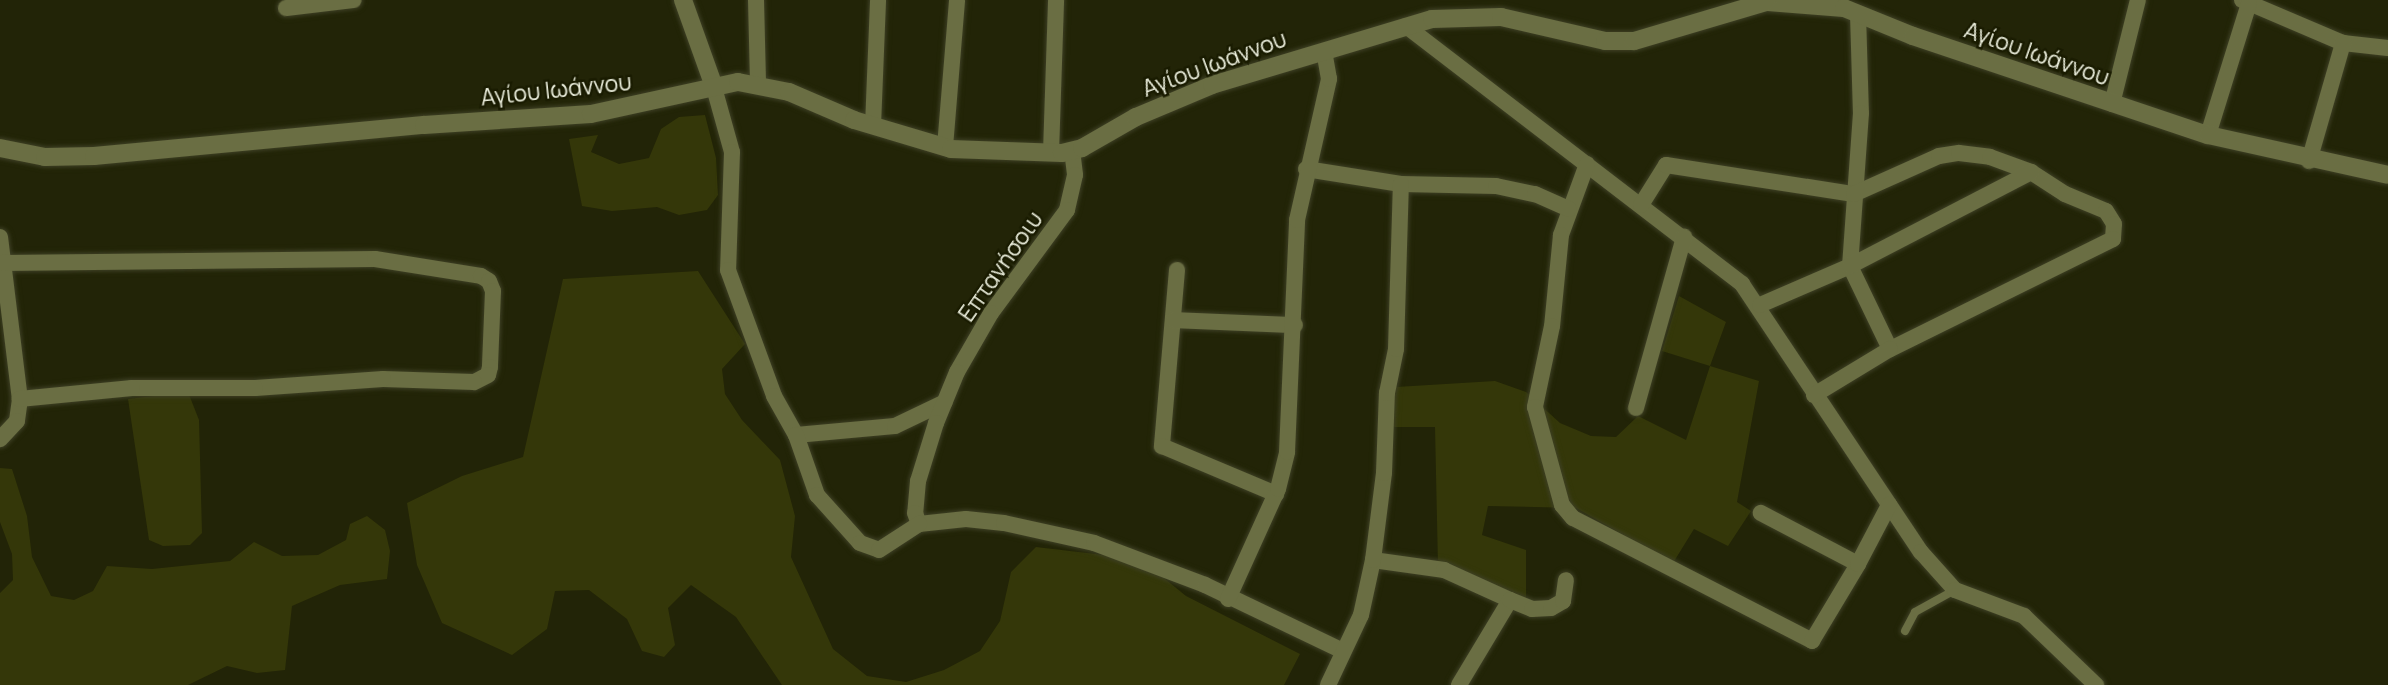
<!DOCTYPE html>
<meta charset="utf-8">
<style>
body{margin:0}
#map{position:relative;width:2388px;height:685px;overflow:hidden;background:#222407;font-family:Manrope,sans-serif}
div>[style]{position:absolute}
.green>*{inset:0;background:#343709}
.roads{filter:drop-shadow(0 0 2px #3e4025) drop-shadow(0 0 2px #3e4025)}
.service>*{height:8px;margin:-4px;padding:0 4px;transform-origin:4px;border-radius:4px;background:#6a6e43}
.minor>*{height:16px;margin:-8px;padding:0 8px;transform-origin:8px;border-radius:8px;background:#6a6e43}
.tertiary>*{height:18px;margin:-9px;padding:0 9px;transform-origin:9px;border-radius:9px;background:#6a6e43}
span{translate:-50% -50%;white-space:nowrap;text-align:center;line-height:1.15;-webkit-text-stroke:5px #191b00;paint-order:stroke}
.street-label{font-size:23px;color:#e9ecda}
</style>
<div id="map">
<div class="green">
<i style="clip-path:polygon(705px 115px,716px 158px,718px 195px,707px 210px,679px 215px,657px 207px,612px 211px,582px 206px,569px 139px,598px 135px,591px 152px,619px 164px,649px 158px,661px 129px,679px 117px)"></i>
<i style="clip-path:polygon(698px 271px,745px 344px,722px 369px,725px 394px,742px 420px,780px 460px,795px 516px,791px 557px,833px 649px,867px 676px,906px 682px,944px 670px,980px 651px,1000px 621px,1011px 572px,1036px 547px,1104px 555px,1159px 574px,1186px 596px,1300px 654px,1284px 685px,782px 685px,736px 617px,691px 585px,668px 608px,675px 645px,664px 657px,642px 651px,627px 619px,589px 590px,555px 591px,547px 629px,512px 655px,442px 623px,417px 565px,407px 503px,462px 476px,523px 457px,563px 279px)"></i>
<i style="clip-path:polygon(1679px 296px,1726px 322px,1710px 366px,1759px 381px,1737px 502px,1751px 511px,1728px 546px,1694px 529px,1673px 563px,1576px 508px,1488px 506px,1482px 535px,1526px 550px,1526px 603px,1438px 566px,1435px 427px,1391px 427px,1396px 387px,1495px 381px,1526px 392px,1560px 423px,1591px 436px,1616px 437px,1638px 416px,1686px 440px,1710px 366px,1662px 351px)"></i>
<i style="clip-path:polygon(188px 392px,199px 420px,202px 533px,190px 545px,163px 546px,149px 540px,128px 399px)"></i>
<i style="clip-path:polygon(0 468px,12px 469px,27px 516px,32px 557px,51px 596px,74px 600px,93px 591px,107px 566px,152px 569px,230px 561px,254px 542px,282px 556px,318px 555px,346px 540px,350px 524px,367px 516px,385px 530px,390px 551px,387px 579px,340px 585px,292px 606px,285px 670px,257px 673px,227px 666px,188px 685px,0 685px,0 593px,13px 580px,12px 554px,0 522px)"></i>
</div>
<div class="roads">
<div class="service">
<i style="left:1905px;top:631px;width:21px;rotate:-62deg"></i>
<i style="left:1915px;top:612px;width:46px;rotate:-28.8deg"></i>
</div>
<div class="minor">
<i style="left:756px;top:0;width:83px;rotate:88.6deg"></i>
<i style="left:2242px;top:0;width:110px;rotate:23.1deg"></i>
<i style="left:2343px;top:43px;width:45px;rotate:6.3deg"></i>
<i style="left:286px;top:8px;width:68px;rotate:-6.7deg"></i>
<i style="left:1858px;top:14px;width:99px;rotate:88.3deg"></i>
<i style="left:1861px;top:113px;width:153px;rotate:94.1deg"></i>
<i style="left:1850px;top:266px;width:92px;rotate:64.3deg"></i>
<i style="left:1406px;top:26px;width:424px;rotate:37.5deg"></i>
<i style="left:1742px;top:284px;width:322px;rotate:56.3deg"></i>
<i style="left:1921px;top:552px;width:51px;rotate:48.2deg"></i>
<i style="left:1955px;top:590px;width:74px;rotate:20.6deg"></i>
<i style="left:2024px;top:616px;width:100px;rotate:43.8deg"></i>
<i style="left:713px;top:84px;width:71px;rotate:74.4deg"></i>
<i style="left:732px;top:152px;width:118px;rotate:91.9deg"></i>
<i style="left:728px;top:270px;width:134px;rotate:69.9deg"></i>
<i style="left:774px;top:396px;width:45px;rotate:60.6deg"></i>
<i style="left:796px;top:435px;width:99px;rotate:-5.2deg"></i>
<i style="left:895px;top:426px;width:55px;rotate:-25.6deg"></i>
<i style="left:2112px;top:104px;width:107px;rotate:-76deg"></i>
<i style="left:873px;top:126px;width:126px;rotate:-87.7deg"></i>
<i style="left:2208px;top:135px;width:138px;rotate:-72.7deg"></i>
<i style="left:945px;top:147px;width:147px;rotate:-85.3deg"></i>
<i style="left:1072px;top:150px;width:25px;rotate:83deg"></i>
<i style="left:1075px;top:175px;width:36px;rotate:103deg"></i>
<i style="left:1067px;top:210px;width:128px;rotate:126.4deg"></i>
<i style="left:991px;top:313px;width:68px;rotate:120deg"></i>
<i style="left:957px;top:372px;width:55px;rotate:112.4deg"></i>
<i style="left:936px;top:423px;width:61px;rotate:107.2deg"></i>
<i style="left:918px;top:481px;width:32px;rotate:95deg"></i>
<i style="left:915px;top:513px;width:12px;rotate:70deg"></i>
<i style="left:919px;top:524px;width:47px;rotate:-6.1deg"></i>
<i style="left:966px;top:519px;width:38px;rotate:6deg"></i>
<i style="left:1004px;top:523px;width:92px;rotate:12.5deg"></i>
<i style="left:1094px;top:543px;width:119px;rotate:20.7deg"></i>
<i style="left:1205px;top:585px;width:153px;rotate:25.6deg"></i>
<i style="left:1051px;top:153px;width:153px;rotate:-88.1deg"></i>
<i style="left:2309px;top:161px;width:123px;rotate:-73.9deg"></i>
<i style="left:1587px;top:164px;width:76px;rotate:110.1deg"></i>
<i style="left:1561px;top:235px;width:91px;rotate:95.6deg"></i>
<i style="left:1552px;top:326px;width:83px;rotate:101.9deg"></i>
<i style="left:1535px;top:407px;width:102px;rotate:74.6deg"></i>
<i style="left:1562px;top:505px;width:17px;rotate:50deg"></i>
<i style="left:1573px;top:518px;width:269px;rotate:27.2deg"></i>
<i style="left:1812px;top:641px;width:90px;rotate:-59.1deg"></i>
<i style="left:1858px;top:564px;width:110px;rotate:-152.3deg"></i>
<i style="left:1306px;top:169px;width:96px;rotate:9deg"></i>
<i style="left:1401px;top:184px;width:95px;rotate:1.2deg"></i>
<i style="left:1496px;top:186px;width:40px;rotate:12deg"></i>
<i style="left:1535px;top:194px;width:37px;rotate:24deg"></i>
<i style="left:1641px;top:205px;width:47px;rotate:-58deg"></i>
<i style="left:1666px;top:165px;width:190px;rotate:8.8deg"></i>
<i style="left:1854px;top:194px;width:93px;rotate:-24.1deg"></i>
<i style="left:1939px;top:156px;width:20px;rotate:-9deg"></i>
<i style="left:1959px;top:153px;width:31px;rotate:7deg"></i>
<i style="left:1990px;top:157px;width:44px;rotate:20.1deg"></i>
<i style="left:2031px;top:172px;width:40px;rotate:32.9deg"></i>
<i style="left:2065px;top:194px;width:44px;rotate:22.5deg"></i>
<i style="left:2106px;top:211px;width:15px;rotate:58deg"></i>
<i style="left:2114px;top:224px;width:15px;rotate:94deg"></i>
<i style="left:2113px;top:239px;width:249px;rotate:153.7deg"></i>
<i style="left:1890px;top:349px;width:89px;rotate:148.8deg"></i>
<i style="left:0;top:237px;width:163px;rotate:83deg"></i>
<i style="left:20px;top:399px;width:22px;rotate:98deg"></i>
<i style="left:17px;top:421px;width:25px;rotate:133deg"></i>
<i style="left:2px;top:263px;width:373px;rotate:-0.6deg"></i>
<i style="left:375px;top:259px;width:107px;rotate:9.1deg"></i>
<i style="left:481px;top:276px;width:9px;rotate:32deg"></i>
<i style="left:489px;top:281px;width:11px;rotate:68deg"></i>
<i style="left:493px;top:291px;width:76px;rotate:92.3deg"></i>
<i style="left:490px;top:367px;width:8px;rotate:104deg"></i>
<i style="left:488px;top:375px;width:16px;rotate:153deg"></i>
<i style="left:474px;top:382px;width:91px;rotate:-178.1deg"></i>
<i style="left:383px;top:379px;width:128px;rotate:176deg"></i>
<i style="left:255px;top:388px;width:123px;rotate:180deg"></i>
<i style="left:132px;top:388px;width:113px;rotate:174.4deg"></i>
<i style="left:1177px;top:270px;width:177px;rotate:94.9deg"></i>
<i style="left:1162px;top:446px;width:124px;rotate:22.8deg"></i>
<i style="left:1760px;top:305px;width:98px;rotate:-23.4deg"></i>
<i style="left:1850px;top:266px;width:204px;rotate:-27.4deg"></i>
<i style="left:1174px;top:320px;width:121px;rotate:2.4deg"></i>
<i style="left:1636px;top:408px;width:178px;rotate:-74.3deg"></i>
<i style="left:796px;top:435px;width:64px;rotate:70.7deg"></i>
<i style="left:817px;top:495px;width:64px;rotate:48.1deg"></i>
<i style="left:860px;top:543px;width:20px;rotate:20deg"></i>
<i style="left:879px;top:550px;width:48px;rotate:-33deg"></i>
<i style="left:1373px;top:560px;width:72px;rotate:8deg"></i>
<i style="left:1444px;top:570px;width:72px;rotate:24.4deg"></i>
<i style="left:1510px;top:600px;width:99px;rotate:121deg"></i>
<i style="left:1858px;top:564px;width:67px;rotate:-62.3deg"></i>
<i style="left:1228px;top:599px;width:121px;rotate:-65.6deg"></i>
<i style="left:1278px;top:489px;width:38px;rotate:-76deg"></i>
<i style="left:1287px;top:452px;width:232px;rotate:-87.5deg"></i>
<i style="left:1297px;top:220px;width:145px;rotate:-77.2deg"></i>
<i style="left:1329px;top:79px;width:28px;rotate:-100deg"></i>
<i style="left:1510px;top:600px;width:24px;rotate:22deg"></i>
<i style="left:1532px;top:609px;width:19px;rotate:-3deg"></i>
<i style="left:1551px;top:608px;width:14px;rotate:-30deg"></i>
<i style="left:1563px;top:601px;width:21px;rotate:-82deg"></i>
<i style="left:1328px;top:685px;width:77px;rotate:-64.8deg"></i>
<i style="left:1361px;top:615px;width:56px;rotate:-77.7deg"></i>
<i style="left:1373px;top:560px;width:88px;rotate:-82.8deg"></i>
<i style="left:1384px;top:473px;width:80px;rotate:-87.9deg"></i>
<i style="left:1387px;top:393px;width:45px;rotate:-78.4deg"></i>
<i style="left:1396px;top:349px;width:165px;rotate:-88.3deg"></i>
</div>
<div class="tertiary">
<i style="left:683px;top:0;width:89px;rotate:70.3deg"></i>
<i style="left:1755px;top:1px;width:89px;rotate:4.5deg"></i>
<i style="left:1844px;top:8px;width:74px;rotate:22.1deg"></i>
<i style="left:1913px;top:36px;width:311px;rotate:18.6deg"></i>
<i style="left:2208px;top:135px;width:184px;rotate:12.5deg"></i>
<i style="left:0;top:148px;width:46px;rotate:11.3deg"></i>
<i style="left:45px;top:157px;width:49px;rotate:-1.2deg"></i>
<i style="left:94px;top:156px;width:331px;rotate:-5.4deg"></i>
<i style="left:424px;top:125px;width:167px;rotate:-3.8deg"></i>
<i style="left:591px;top:114px;width:150px;rotate:-12.3deg"></i>
<i style="left:738px;top:82px;width:52px;rotate:11.1deg"></i>
<i style="left:789px;top:92px;width:71px;rotate:23.3deg"></i>
<i style="left:854px;top:120px;width:101px;rotate:16.6deg"></i>
<i style="left:951px;top:149px;width:111px;rotate:2.1deg"></i>
<i style="left:1062px;top:153px;width:21px;rotate:-14deg"></i>
<i style="left:1082px;top:148px;width:62px;rotate:-29.9deg"></i>
<i style="left:1136px;top:117px;width:82px;rotate:-22.8deg"></i>
<i style="left:1212px;top:85px;width:230px;rotate:-16.7deg"></i>
<i style="left:1432px;top:19px;width:69px;rotate:-1.7deg"></i>
<i style="left:1501px;top:17px;width:107px;rotate:13deg"></i>
<i style="left:1605px;top:41px;width:29px"></i>
<i style="left:1634px;top:41px;width:138px;rotate:-16.5deg"></i>
</div>
</div>
<div class="street-label">
<span style="left:2037px;top:53px;rotate:19deg">Αγίου Ιωάννου</span>
<span style="left:1214px;top:63px;rotate:-20deg">Αγίου Ιωάννου</span>
<span style="left:556px;top:89px;rotate:-6deg">Αγίου Ιωάννου</span>
<span style="left:1000px;top:266px;rotate:-55deg">Επτανήσοιυ</span>
</div>
</div>
